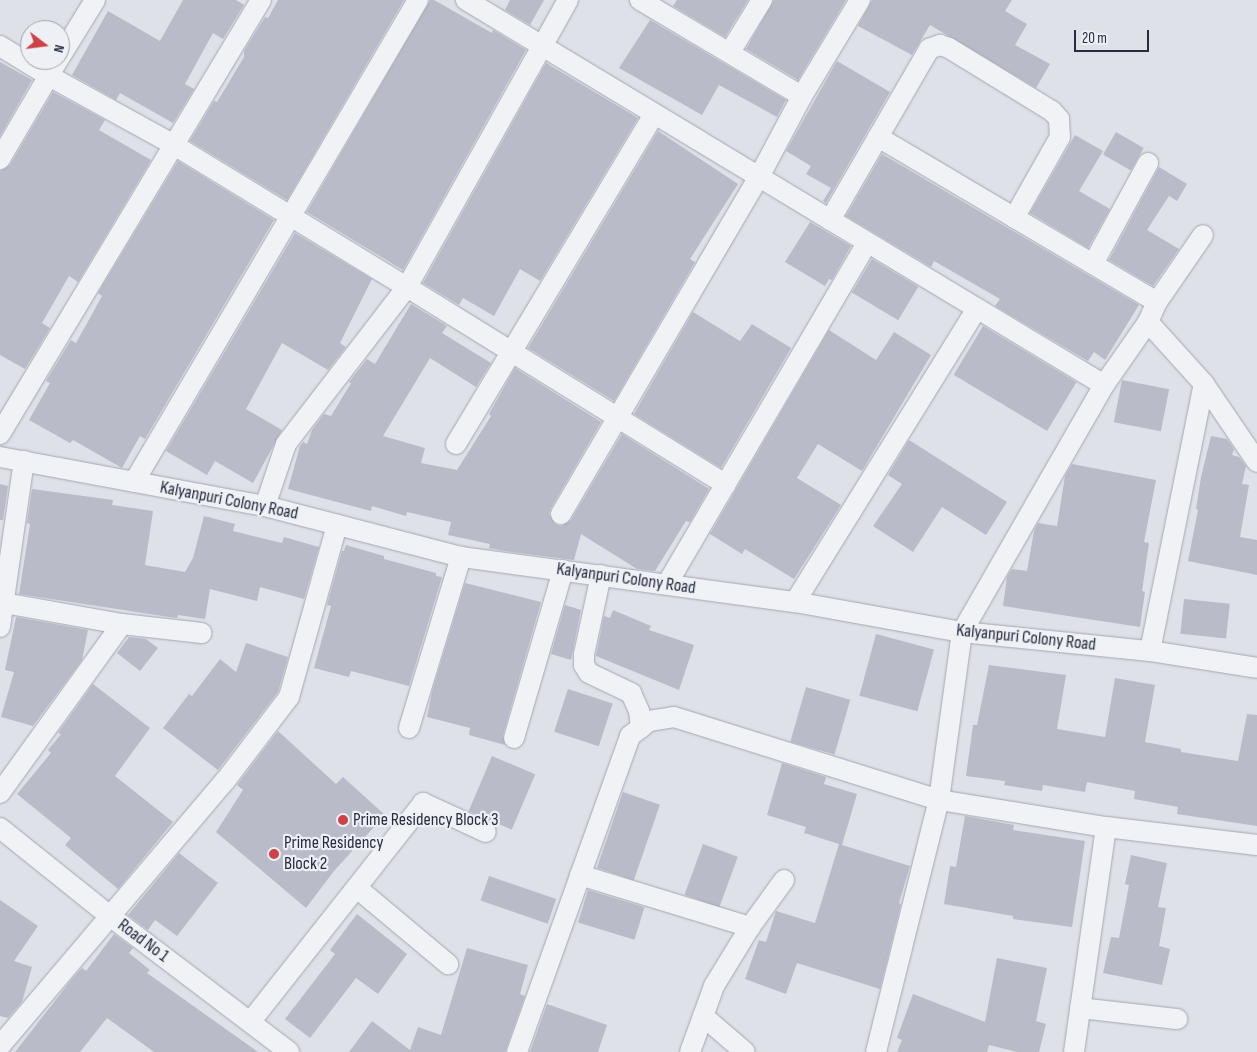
<!DOCTYPE html>
<style>
body{margin:0}
#map{position:relative;width:1257px;height:1052px;overflow:hidden;background:#dee1e8;font-family:"Sofia Sans Condensed",sans-serif}
div>[style]{position:absolute}
.building>*{inset:0;background:#b9bcc8;transform-origin:0 0}
.roads{filter:drop-shadow(0 0 1px #a3a7b2) drop-shadow(0 0 1px #a3a7b2)}
.minor>*{height:20px;margin:-10px;padding:0 10px;transform-origin:10px;border-radius:10px;background:#f1f2f6}
.dots>*{width:14px;height:14px;translate:-50% -50%;box-sizing:border-box;border:2px solid #eef0f5;border-radius:50%}
span{translate:-50% -50%;white-space:nowrap;text-align:center;line-height:1.15;-webkit-text-stroke:4.5px #eef0f5;paint-order:stroke}
.street-label{font-size:18px;color:#272d3f}
.poi-label{font-size:18px;color:#272d3f}
.left{translate:0 -50%;text-align:left}
.north{position:absolute;left:20px;top:20px;width:50px;height:50px;box-sizing:border-box;background:#eef0f5;border:1px solid #9ea2ac;border-radius:50%;rotate:105deg;font-size:14px;font-weight:700;line-height:20px;text-align:center;color:#272d3f}
.north::after{content:'';display:block;margin:auto;width:18px;height:22px;background:#ce4247;clip-path:polygon(50% 0,100% 100%,50% 72%,0 100%)}
.scale{position:absolute;left:1074px;top:30px;width:75px;height:22px;box-sizing:border-box;border:2px solid #272d3f;border-top:0;padding-left:6px;font-size:15px;line-height:18px;white-space:nowrap;color:#272d3f;-webkit-text-stroke:4px #eef0f5;paint-order:stroke}
</style>
<div id="map">
<div class="building">
<i style="clip-path:polygon(183px 0,236px 0,244px 5px,223px 39px,213px 33px,185px 84px,194px 89px,173px 123px,120px 93px,116px 100px,72px 75px,108px 11px,160px 41px)"></i>
<i style="clip-path:polygon(278px 0,404px 0,287px 200px,190px 141px,214px 101px,217px 102px,244px 57px,244px 51px,265px 17px,268px 18px)"></i>
<i style="clip-path:polygon(430px 0,434px 0,492px 33px,493px 30px,526px 50px,403px 270px,307px 212px)"></i>
<i style="clip-path:polygon(510px 0,544px 0,530px 25px,505px 10px)"></i>
<i style="clip-path:polygon(677px 0,748px 0,725px 37px,673px 6px)"></i>
<i style="clip-path:polygon(774px 0,846px 0,798px 80px,746px 49px)"></i>
<i style="clip-path:polygon(872px 0,1012px 0,1005px 11px,1027px 24px,1015px 45px,1050px 64px,1036px 88px,930px 25px,912px 55px,858px 26px)"></i>
<i style="clip-path:polygon(650px 20px,786px 100px,777px 117px,719px 85px,702px 115px,619px 68px)"></i>
<i style="clip-path:polygon(837px 61px,890px 92px,826px 203px,823px 201px,831px 188px,806px 174px,811px 166px,786px 151px)"></i>
<i style="clip-path:polygon(0 62px,32px 80px,0 136px)"></i>
<i style="clip-path:polygon(546px 63px,638px 118px,540px 281px,520px 269px,494px 316px,463px 298px,459px 305px,423px 283px)"></i>
<i style="clip-path:polygon(53px 92px,105px 120px,99px 130px,151px 160px,78px 282px,69px 276px,42px 323px,50px 328px,25px 369px,0 355px,0 171px,10px 165px)"></i>
<i style="clip-path:polygon(658px 131px,738px 184px,690px 259px,695px 262px,614px 401px,528px 348px)"></i>
<i style="left:1116px;top:132px;width:32px;height:26px;rotate:30deg"></i>
<i style="clip-path:polygon(1075px 135px,1103px 151px,1079px 191px,1110px 209px,1088px 248px,1030px 213px)"></i>
<i style="clip-path:polygon(882px 154px,1139px 305px,1105px 360px,1094px 352px,1088px 361px,995px 306px,1000px 299px,934px 261px,931px 267px,846px 216px)"></i>
<i style="clip-path:polygon(178px 161px,274px 220px,145px 439px,140px 436px,122px 468px,73px 440px,70px 443px,29px 420px,50px 383px,46px 381px,71px 340px,76px 343px,102px 296px,98px 293px)"></i>
<i style="clip-path:polygon(1159px 167px,1187px 184px,1177px 201px,1169px 196px,1147px 230px,1179px 249px,1153px 286px,1109px 260px)"></i>
<i style="clip-path:polygon(810px 222px,851px 246px,832px 280px,829px 279px,825px 286px,785px 262px)"></i>
<i style="clip-path:polygon(295px 233px,372px 279px,340px 343px,346px 347px,328px 370px,282px 343px,246px 409px,282px 430px,253px 483px,215px 461px,207px 475px,166px 451px)"></i>
<i style="left:872px;top:259px;width:54px;height:39px;rotate:31deg"></i>
<i style="clip-path:polygon(411px 304px,447px 326px,442px 333px,491px 363px,476px 387px,430px 358px,383px 436px,425px 448px,421px 463px,457px 470px,491px 416px,489px 414px,515px 368px,601px 422px,551px 508px,549px 514px,555px 524px,561px 526px,571px 520px,622px 434px,709px 489px,690px 522px,686px 521px,655px 571px,637px 569px,581px 534px,574px 560px,505px 551px,489px 548px,490px 544px,448px 535px,451px 522px,407px 512px,406px 516px,372px 506px,371px 511px,288px 489px,300px 446px,303px 442px,307px 444px,312px 430px,324px 414px,331px 416px,351px 383px,349px 382px,367px 359px,375px 364px)"></i>
<i style="clip-path:polygon(693px 312px,740px 341px,752px 324px,791px 348px,721px 468px,634px 414px)"></i>
<i style="left:983px;top:326px;width:109px;height:57px;rotate:31deg"></i>
<i style="clip-path:polygon(829px 330px,876px 360px,894px 332px,931px 355px,862px 471px,818px 444px,797px 478px,841px 505px,794px 579px,745px 549px,742px 554px,710px 534px)"></i>
<i style="left:1122px;top:380px;width:48px;height:43px;rotate:11deg"></i>
<i style="clip-path:polygon(1211px 436px,1227px 439px,1234px 449px,1232px 455px,1239px 457px,1246px 466px,1242px 484px,1249px 485px,1240px 537px,1257px 540px,1257px 575px,1188px 561px,1198px 510px,1196px 509px,1201px 477px)"></i>
<i style="clip-path:polygon(909px 440px,1007px 502px,986px 535px,942px 507px,913px 552px,873px 526px,902px 484px,888px 475px)"></i>
<i style="clip-path:polygon(1072px 464px,1156px 480px,1144px 542px,1149px 543px,1142px 591px,1145px 592px,1140px 627px,1003px 606px,1007px 577px,1012px 569px,1027px 571px,1034px 531px,1038px 523px,1057px 526px,1065px 476px)"></i>
<i style="clip-path:polygon(0 484px,8px 486px,3px 520px,0 520px)"></i>
<i style="clip-path:polygon(32px 489px,113px 500px,112px 505px,153px 511px,145px 565px,185px 572px,193px 558px,204px 516px,235px 524px,233px 531px,282px 543px,284px 537px,319px 547px,304px 599px,260px 587px,257px 601px,210px 589px,205px 619px,178px 615px,177px 618px,169px 617px,19px 594px,30px 524px,27px 523px)"></i>
<i style="clip-path:polygon(346px 545px,384px 556px,384px 559px,436px 573px,436px 576px,442px 577px,409px 686px,351px 671px,349px 677px,314px 668px,331px 606px,327px 605px,342px 551px,344px 551px)"></i>
<i style="clip-path:polygon(465px 583px,541px 602px,503px 735px,505px 745px,469px 735px,470px 728px,427px 717px,432px 692px)"></i>
<i style="left:1184px;top:599px;width:46px;height:35px;rotate:6deg"></i>
<i style="clip-path:polygon(565px 605px,581px 610px,571px 660px,551px 654px)"></i>
<i style="clip-path:polygon(613px 610px,651px 626px,649px 630px,694px 645px,679px 690px,596px 656px,604px 616px,610px 618px)"></i>
<i style="clip-path:polygon(16px 617px,88px 630px,82px 660px,33px 726px,1px 717px,14px 672px,5px 670px)"></i>
<i style="left:876px;top:634px;width:60px;height:64px;rotate:15deg"></i>
<i style="clip-path:polygon(129px 637px,146px 639px,158px 648px,140px 671px,117px 653px)"></i>
<i style="clip-path:polygon(246px 643px,288px 657px,278px 692px,218px 770px,163px 728px,189px 694px,192px 696px,220px 659px,236px 672px)"></i>
<i style="clip-path:polygon(989px 665px,1066px 675px,1057px 729px,1105px 737px,1115px 678px,1155px 685px,1145px 742px,1181px 749px,1181px 752px,1238px 761px,1247px 714px,1257px 715px,1257px 826px,1177px 814px,1178px 807px,1134px 799px,1135px 791px,1087px 782px,1085px 792px,1043px 785px,1042px 791px,1004px 785px,1005px 781px,966px 776px,973px 725px,977px 725px)"></i>
<i style="clip-path:polygon(93px 684px,150px 728px,115px 776px,173px 822px,118px 889px,65px 845px,71px 838px,17px 794px,51px 753px,48px 750px,61px 734px,58px 733px)"></i>
<i style="left:806px;top:687px;width:46px;height:57px;rotate:16deg"></i>
<i style="left:568px;top:689px;width:47px;height:45px;rotate:18deg"></i>
<i style="clip-path:polygon(278px 731px,336px 784px,343px 777px,385px 815px,334px 871px,306px 908px,216px 832px,243px 790px,237px 785px)"></i>
<i style="left:492px;top:756px;width:47px;height:60px;rotate:23deg"></i>
<i style="clip-path:polygon(782px 763px,826px 777px,824px 784px,857px 794px,842px 845px,910px 866px,899px 903px,901px 904px,880px 989px,797px 963px,786px 994px,745px 979px,759px 940px,766px 942px,776px 911px,815px 923px,839px 844px,804px 833px,806px 827px,767px 815px)"></i>
<i style="left:623px;top:792px;width:39px;height:80px;rotate:19deg"></i>
<i style="clip-path:polygon(965px 816px,1014px 825px,1013px 830px,1085px 841px,1072px 927px,1013px 919px,1013px 916px,944px 904px,950px 866px,956px 867px)"></i>
<i style="left:703px;top:844px;width:37px;height:54px;rotate:20deg"></i>
<i style="clip-path:polygon(179px 853px,218px 883px,177px 936px,155px 920px,148px 930px,128px 915px)"></i>
<i style="clip-path:polygon(1131px 855px,1167px 863px,1158px 907px,1166px 908px,1159px 946px,1170px 949px,1162px 985px,1103px 973px,1111px 937px,1119px 938px,1129px 885px,1125px 884px)"></i>
<i style="left:489px;top:876px;width:71px;height:26px;rotate:19deg"></i>
<i style="left:588px;top:890px;width:59px;height:34px;rotate:17deg"></i>
<i style="clip-path:polygon(0 900px,38px 926px,14px 961px,32px 967px,22px 1002px,8px 1018px,0 1016px)"></i>
<i style="clip-path:polygon(357px 914px,407px 954px,378px 994px,356px 978px,310px 1038px,285px 1019px,335px 954px,330px 950px)"></i>
<i style="clip-path:polygon(114px 934px,133px 948px,129px 953px,150px 970px,147px 973px,258px 1052px,154px 1052px,107px 1018px,80px 1052px,15px 1052px,72px 979px,82px 968px,86px 971px)"></i>
<i style="clip-path:polygon(467px 948px,528px 965px,520px 994px,525px 996px,505px 1052px,349px 1052px,372px 1021px,410px 1050px,418px 1027px,441px 1035px)"></i>
<i style="clip-path:polygon(997px 958px,1047px 968px,1036px 1021px,1046px 1024px,1039px 1052px,1017px 1052px,989px 1045px,987px 1052px,897px 1052px,902px 1040px,897px 1038px,913px 994px,985px 1022px)"></i>
<i style="clip-path:polygon(547px 1004px,607px 1025px,598px 1052px,530px 1052px)"></i>
</div>
<div class="roads">
<div class="minor">
<i style="left:466px;top:0;width:745px;rotate:31.11deg"></i>
<i style="left:640px;top:0;width:188px;rotate:30.7deg"></i>
<i style="left:0;top:46px;width:57px;rotate:31.5deg"></i>
<i style="left:49px;top:76px;width:143px;rotate:28.9deg"></i>
<i style="left:174px;top:145px;width:273px;rotate:31.4deg"></i>
<i style="left:407px;top:287px;width:375px;rotate:31.8deg"></i>
<i style="left:730px;top:52px;width:61px;rotate:-58.4deg"></i>
<i style="left:60px;top:57px;width:67px;rotate:-58.4deg"></i>
<i style="left:878px;top:137px;width:324px;rotate:30.6deg"></i>
<i style="left:0;top:159px;width:115px;rotate:-59.6deg"></i>
<i style="left:830px;top:220px;width:198px;rotate:-59.9deg"></i>
<i style="left:929px;top:49px;width:12px;rotate:-20deg"></i>
<i style="left:940px;top:45px;width:9px;rotate:18deg"></i>
<i style="left:949px;top:48px;width:121px;rotate:31.5deg"></i>
<i style="left:1052px;top:111px;width:11px;rotate:49deg"></i>
<i style="left:1059px;top:119px;width:18px;rotate:87deg"></i>
<i style="left:1060px;top:137px;width:93px;rotate:119.6deg"></i>
<i style="left:1093px;top:264px;width:115px;rotate:-61.4deg"></i>
<i style="left:1148px;top:322px;width:84px;rotate:47.9deg"></i>
<i style="left:1204px;top:384px;width:94px;rotate:55.8deg"></i>
<i style="left:0;top:434px;width:506px;rotate:-58.98deg"></i>
<i style="left:456px;top:444px;width:385px;rotate:-59deg"></i>
<i style="left:0;top:457px;width:269px;rotate:10.5deg"></i>
<i style="left:265px;top:506px;width:203px;rotate:14.6deg"></i>
<i style="left:461px;top:557px;width:337px;rotate:7.7deg"></i>
<i style="left:795px;top:602px;width:170px;rotate:10.2deg"></i>
<i style="left:962px;top:632px;width:189px;rotate:5.8deg"></i>
<i style="left:1150px;top:651px;width:108px;rotate:9deg"></i>
<i style="left:134px;top:482px;width:559px;rotate:-59.49deg"></i>
<i style="left:265px;top:506px;width:65px;rotate:-71.3deg"></i>
<i style="left:286px;top:444px;width:198px;rotate:-52.4deg"></i>
<i style="left:407px;top:287px;width:329px;rotate:-60.7deg"></i>
<i style="left:561px;top:514px;width:391px;rotate:-59.6deg"></i>
<i style="left:759px;top:177px;width:92px;rotate:-62deg"></i>
<i style="left:802px;top:96px;width:112px;rotate:-58.9deg"></i>
<i style="left:601px;top:575px;width:81px;rotate:102.1deg"></i>
<i style="left:584px;top:654px;width:11px;rotate:90deg"></i>
<i style="left:584px;top:665px;width:9px;rotate:58deg"></i>
<i style="left:589px;top:673px;width:47px;rotate:25.5deg"></i>
<i style="left:631px;top:693px;width:20px;rotate:66deg"></i>
<i style="left:639px;top:711px;width:17px;rotate:83deg"></i>
<i style="left:667px;top:584px;width:395px;rotate:-59.6deg"></i>
<i style="left:795px;top:602px;width:345px;rotate:-58.2deg"></i>
<i style="left:4px;top:603px;width:120px;rotate:10.1deg"></i>
<i style="left:122px;top:624px;width:80px;rotate:6.5deg"></i>
<i style="left:0;top:627px;width:168px;rotate:-81.8deg"></i>
<i style="left:1150px;top:651px;width:272px;rotate:-78.6deg"></i>
<i style="left:409px;top:728px;width:179px;rotate:-73.1deg"></i>
<i style="left:514px;top:738px;width:175px;rotate:-73.7deg"></i>
<i style="left:0;top:793px;width:208px;rotate:-54.2deg"></i>
<i style="left:0;top:828px;width:141px;rotate:38.7deg"></i>
<i style="left:110px;top:916px;width:225px;rotate:37.2deg"></i>
<i style="left:580px;top:875px;width:178px;rotate:17deg"></i>
<i style="left:357px;top:888px;width:119px;rotate:39.9deg"></i>
<i style="left:1080px;top:1008px;width:98px;rotate:6.5deg"></i>
<i style="left:703px;top:1016px;width:55px;rotate:40.6deg"></i>
<i style="left:251px;top:1021px;width:278px;rotate:-51.7deg"></i>
<i style="left:423px;top:803px;width:69px;rotate:24.7deg"></i>
<i style="left:0;top:1046px;width:348px;rotate:-49.7deg"></i>
<i style="left:225px;top:781px;width:106px;rotate:-52.7deg"></i>
<i style="left:289px;top:697px;width:179px;rotate:-74.4deg"></i>
<i style="left:517px;top:1052px;width:336px;rotate:-70.3deg"></i>
<i style="left:630px;top:736px;width:24px;rotate:-38deg"></i>
<i style="left:649px;top:721px;width:25px;rotate:-9deg"></i>
<i style="left:674px;top:717px;width:278px;rotate:17.4deg"></i>
<i style="left:939px;top:800px;width:169px;rotate:9.2deg"></i>
<i style="left:1106px;top:827px;width:152px;rotate:6.8deg"></i>
<i style="left:690px;top:1052px;width:70px;rotate:-70deg"></i>
<i style="left:714px;top:986px;width:69px;rotate:-58.6deg"></i>
<i style="left:750px;top:927px;width:58px;rotate:-54.1deg"></i>
<i style="left:876px;top:1052px;width:260px;rotate:-76deg"></i>
<i style="left:939px;top:800px;width:170px;rotate:-82.2deg"></i>
<i style="left:962px;top:632px;width:285px;rotate:-60.1deg"></i>
<i style="left:1104px;top:385px;width:77px;rotate:-55.1deg"></i>
<i style="left:1148px;top:322px;width:22px;rotate:-66deg"></i>
<i style="left:1157px;top:302px;width:81px;rotate:-55.5deg"></i>
<i style="left:1074px;top:1052px;width:227px;rotate:-81.9deg"></i>
</div>
</div>
<div class="dots">
<i style="left:343px;top:820px;background:#ce4247"></i>
<i style="left:274px;top:854px;background:#ce4247"></i>
</div>
<div class="street-label">
<span style="left:229px;top:501px;rotate:11deg">Kalyanpuri Colony Road</span>
<span style="left:626px;top:579px;rotate:8deg">Kalyanpuri Colony Road</span>
<span style="left:1026px;top:638px;rotate:6deg">Kalyanpuri Colony Road</span>
<span style="left:143px;top:941px;rotate:37deg">Road No 1</span>
</div>
<div class="poi-label">
<span class="left" style="left:353px;top:820px">Prime Residency Block 3</span>
<span class="left" style="left:284px;top:854px">Prime Residency<br>Block 2</span>
</div>
<div class="north">N</div>
<div class="scale">20 m</div>
</div>
